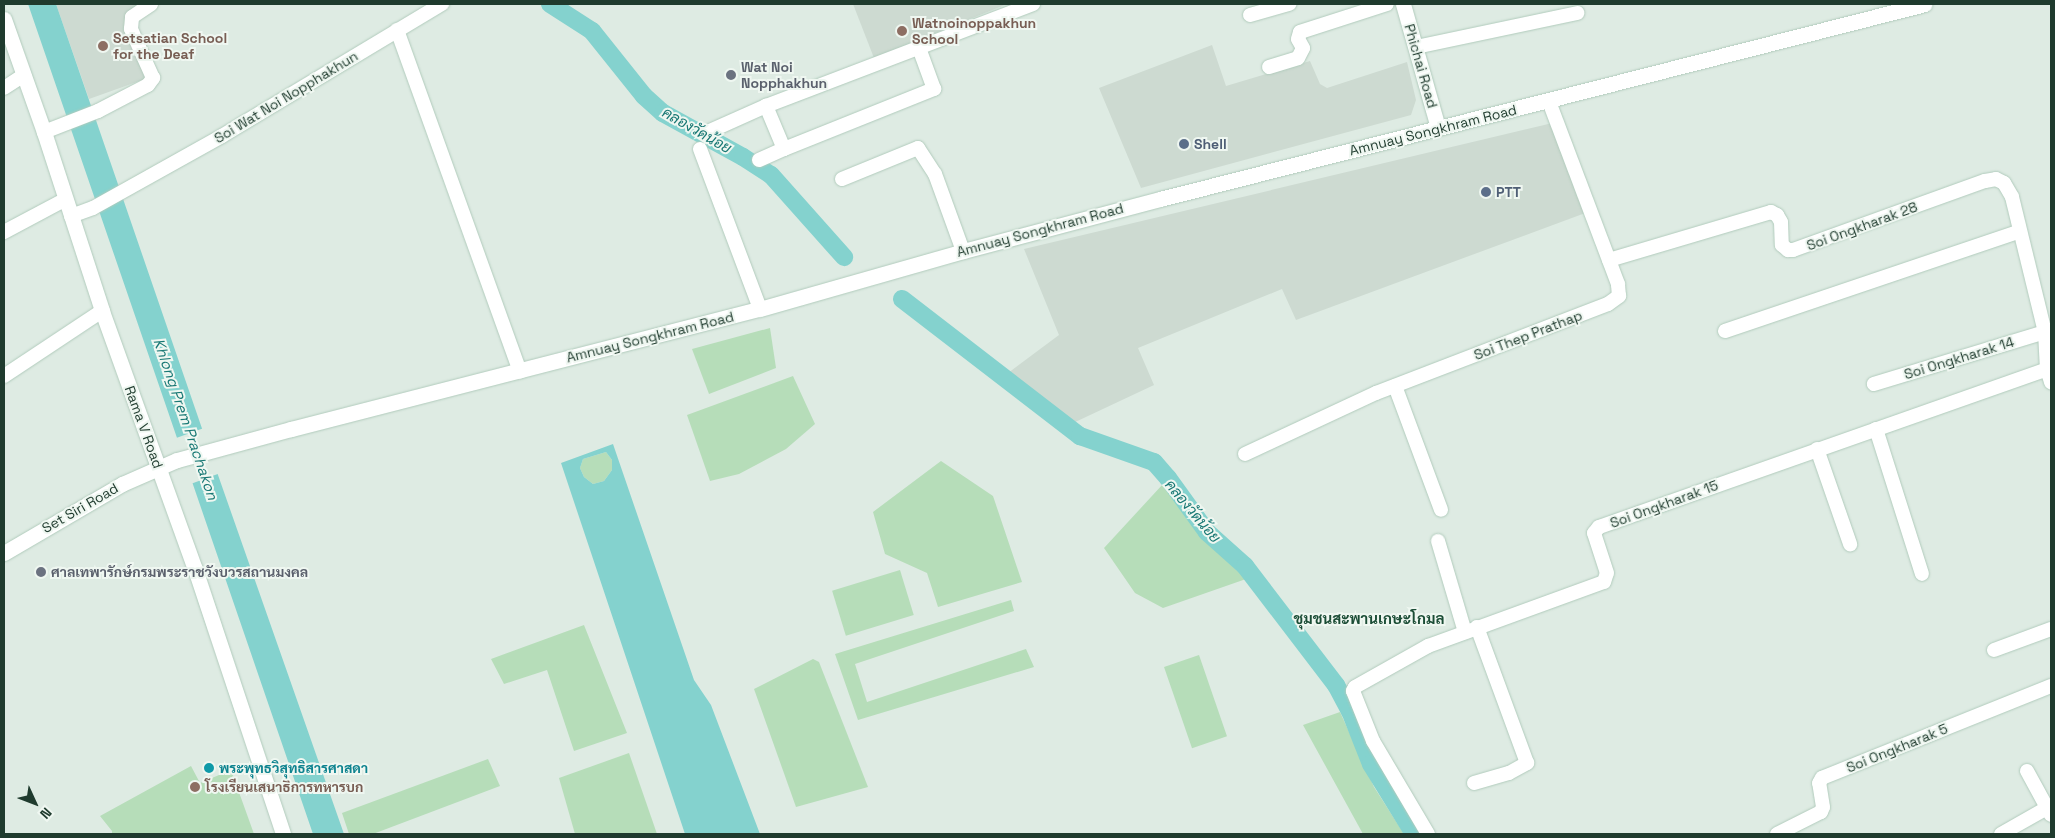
<!DOCTYPE html>
<meta charset="utf-8">
<style>
body{margin:0}
#map{position:relative;width:2055px;height:838px;overflow:hidden;background:#deebe3;font-family:"Space Grotesk",Sarabun,sans-serif}
div>[style]{position:absolute}
.built>*{inset:0;background:#cddad1}
.green>*{inset:0;background:#b6ddb9;transform-origin:0 0}
.water>*{inset:0;background:#84d2ce}
.pier>*{inset:0;background:#deebe3;transform-origin:0 0}
.canal>*{height:18px;margin:-9px;padding:0 9px;transform-origin:9px;border-radius:9px;background:#84d2ce}
.roads{filter:drop-shadow(0 0 1px #b1cbbc) drop-shadow(0 0 1px #b1cbbc)}
.minor>*{height:14px;margin:-7px;padding:0 7px;transform-origin:7px;border-radius:7px;background:#fff}
.tertiary>*{height:15px;margin:-7.5px;padding:0 7.5px;transform-origin:7.5px;border-radius:7.5px;background:#fff}
.secondary>*{height:15px;margin:-7.5px;padding:0 7.5px;transform-origin:7.5px;border-radius:7.5px;background:#fff}
.dots>*{width:14px;height:14px;translate:-50% -50%;box-sizing:border-box;border:2px solid #eff7f1;border-radius:50%}
span{translate:-50% -50%;white-space:nowrap;text-align:center;line-height:1.15;-webkit-text-stroke:4px #eff7f1;paint-order:stroke}
.education-label{font-size:14px;color:#785e54;font-weight:700}
.left{translate:0 -50%;text-align:left}
.street-label{font-size:14px;color:#1f3b2e}
.worship-label{font-size:14px;color:#5b616d;font-weight:700}
.service-label{font-size:14px;color:#4e5e75;font-weight:700}
.culture-label{font-size:14px;color:#0d838f;font-weight:700}
.water-label{font-size:15px;color:#187874;font-style:italic}
.neighbourhood-label{font-size:15px;color:#1b4d36;font-weight:700}
.frame{position:absolute;inset:0;border:5px solid #1f3b2e;pointer-events:none}
.north{position:absolute;left:10px;top:778px;width:50px;height:50px;-webkit-text-stroke:4px #eff7f1;paint-order:stroke;rotate:133deg;font-size:14px;font-weight:700;line-height:20px;text-align:center;color:#1f3b2e}
.north::after{content:'';display:block;margin:auto;width:18px;height:22px;background:#1f3b2e;clip-path:polygon(50% 0,100% 100%,50% 72%,0 100%)}
</style>
<div id="map">
<div class="built">
<i style="clip-path:polygon(56px 4px,141px 4px,127px 13px,145px 79px,89px 99px)"></i>
<i style="clip-path:polygon(853px 4px,1007px 4px,874px 58px)"></i>
<i style="clip-path:polygon(1212px 45px,1226px 86px,1310px 61px,1320px 84px,1327px 88px,1407px 62px,1416px 100px,1411px 115px,1141px 188px,1099px 88px)"></i>
<i style="clip-path:polygon(1561px 121px,1588px 212px,1296px 320px,1282px 289px,1138px 348px,1154px 385px,1071px 424px,1004px 376px,1059px 335px,1024px 249px)"></i>
</div>
<div class="green">
<i style="clip-path:polygon(770px 328px,776px 368px,709px 394px,692px 349px)"></i>
<i style="clip-path:polygon(793px 376px,815px 424px,786px 449px,739px 474px,710px 481px,687px 415px)"></i>
<i style="clip-path:polygon(606px 452px,612px 460px,612px 470px,604px 481px,593px 484px,584px 477px,580px 468px,583px 459px)"></i>
<i style="clip-path:polygon(941px 461px,993px 496px,1022px 582px,938px 607px,927px 573px,885px 554px,873px 512px)"></i>
<i style="clip-path:polygon(1163px 484px,1200px 535px,1246px 579px,1163px 608px,1135px 593px,1104px 548px)"></i>
<i style="left:900px;top:570px;width:47px;height:71px;rotate:73deg"></i>
<i style="clip-path:polygon(1011px 600px,1014px 611px,855px 664px,867px 702px,1026px 649px,1034px 667px,858px 720px,835px 654px)"></i>
<i style="clip-path:polygon(584px 625px,627px 733px,574px 751px,547px 670px,504px 684px,491px 659px)"></i>
<i style="left:1199px;top:655px;width:86px;height:37px;rotate:71deg"></i>
<i style="clip-path:polygon(813px 659px,819px 662px,868px 787px,796px 807px,754px 689px)"></i>
<i style="clip-path:polygon(1340px 712px,1374px 787px,1404px 834px,1363px 834px,1303px 725px)"></i>
<i style="clip-path:polygon(629px 753px,657px 834px,575px 834px,559px 778px)"></i>
<i style="clip-path:polygon(488px 759px,500px 786px,373px 834px,349px 834px,342px 813px)"></i>
<i style="clip-path:polygon(191px 766px,200px 783px,231px 770px,254px 834px,112px 834px,112px 831px,100px 816px)"></i>
</div>
<div class="water">
<i style="clip-path:polygon(28px 4px,56px 4px,218px 475px,344px 834px,313px 834px)"></i>
<i style="clip-path:polygon(evenodd,613px 444px,694px 680px,711px 705px,760px 834px,685px 834px,561px 463px,613px 444px,606px 452px,612px 460px,612px 470px,604px 481px,593px 484px,584px 477px,580px 468px,583px 459px,606px 452px)"></i>
</div>
<div class="pier">
<i style="left:204px;top:428px;width:48px;height:31px;rotate:70deg"></i>
</div>
<div class="canal">
<i style="left:550px;top:4px;width:50px;rotate:32.7deg"></i>
<i style="left:592px;top:31px;width:83px;rotate:51.3deg"></i>
<i style="left:644px;top:96px;width:25px;rotate:42deg"></i>
<i style="left:663px;top:113px;width:91px;rotate:28.8deg"></i>
<i style="left:743px;top:157px;width:33px;rotate:33deg"></i>
<i style="left:771px;top:175px;width:110px;rotate:48.3deg"></i>
<i style="left:902px;top:299px;width:225px;rotate:37.6deg"></i>
<i style="left:1080px;top:436px;width:78px;rotate:19.4deg"></i>
<i style="left:1154px;top:462px;width:21px;rotate:49deg"></i>
<i style="left:1168px;top:478px;width:67px;rotate:54.2deg"></i>
<i style="left:1207px;top:532px;width:51px;rotate:41.8deg"></i>
<i style="left:1245px;top:566px;width:150px;rotate:52.6deg"></i>
<i style="left:1336px;top:685px;width:30px;rotate:62deg"></i>
<i style="left:1350px;top:711px;width:57px;rotate:68.4deg"></i>
<i style="left:1371px;top:764px;width:82px;rotate:58.4deg"></i>
</div>
<div class="roads">
<div class="minor">
<i style="left:1250px;top:15px;width:41px;rotate:-15.8deg"></i>
<i style="left:397px;top:30px;width:363px;rotate:70.2deg"></i>
<i style="left:1416px;top:47px;width:165px;rotate:-11.9deg"></i>
<i style="left:1269px;top:67px;width:30px;rotate:-17deg"></i>
<i style="left:1298px;top:58px;width:11px;rotate:-63deg"></i>
<i style="left:1303px;top:48px;width:10px;rotate:-119deg"></i>
<i style="left:1298px;top:39px;width:7px;rotate:-74deg"></i>
<i style="left:1300px;top:32px;width:91px;rotate:-17.8deg"></i>
<i style="left:4px;top:88px;width:24px;rotate:-33deg"></i>
<i style="left:710px;top:131px;width:61px;rotate:-24.1deg"></i>
<i style="left:766px;top:106px;width:286px;rotate:-20.9deg"></i>
<i style="left:44px;top:132px;width:58px;rotate:-21.3deg"></i>
<i style="left:98px;top:111px;width:56px;rotate:-27.5deg"></i>
<i style="left:148px;top:85px;width:9px;rotate:-54deg"></i>
<i style="left:153px;top:78px;width:54px;rotate:-114.2deg"></i>
<i style="left:131px;top:29px;width:12px;rotate:-85deg"></i>
<i style="left:132px;top:17px;width:23px;rotate:-34deg"></i>
<i style="left:700px;top:149px;width:171px;rotate:69.4deg"></i>
<i style="left:784px;top:149px;width:162px;rotate:-21.8deg"></i>
<i style="left:934px;top:89px;width:44px;rotate:-110.1deg"></i>
<i style="left:759px;top:160px;width:27px;rotate:-24deg"></i>
<i style="left:784px;top:149px;width:47px;rotate:-112.7deg"></i>
<i style="left:842px;top:179px;width:82px;rotate:-22.2deg"></i>
<i style="left:918px;top:148px;width:31px;rotate:57deg"></i>
<i style="left:935px;top:174px;width:82px;rotate:70deg"></i>
<i style="left:71px;top:216px;width:23px;rotate:-20deg"></i>
<i style="left:93px;top:208px;width:148px;rotate:-29.2deg"></i>
<i style="left:222px;top:136px;width:257px;rotate:-31deg"></i>
<i style="left:4px;top:232px;width:70px;rotate:-28deg"></i>
<i style="left:1609px;top:260px;width:169px;rotate:-16.5deg"></i>
<i style="left:1771px;top:212px;width:7px;rotate:27deg"></i>
<i style="left:1777px;top:215px;width:8px;rotate:60deg"></i>
<i style="left:1781px;top:222px;width:23px;rotate:88deg"></i>
<i style="left:1782px;top:245px;width:8px;rotate:40deg"></i>
<i style="left:1788px;top:250px;width:5px"></i>
<i style="left:1793px;top:250px;width:204px;rotate:-19.8deg"></i>
<i style="left:1985px;top:181px;width:11px;rotate:-10deg"></i>
<i style="left:1996px;top:179px;width:9px;rotate:27deg"></i>
<i style="left:2004px;top:183px;width:16px;rotate:60deg"></i>
<i style="left:2012px;top:197px;width:139px;rotate:76.3deg"></i>
<i style="left:2045px;top:332px;width:179px;rotate:163.1deg"></i>
<i style="left:2051px;top:330px;width:6px;rotate:162deg"></i>
<i style="left:2045px;top:332px;width:37px;rotate:87deg"></i>
<i style="left:2047px;top:369px;width:14px;rotate:73deg"></i>
<i style="left:1725px;top:331px;width:311px;rotate:-18.7deg"></i>
<i style="left:4px;top:376px;width:118px;rotate:-33.6deg"></i>
<i style="left:1395px;top:386px;width:132px;rotate:69.6deg"></i>
<i style="left:1876px;top:429px;width:152px;rotate:72.4deg"></i>
<i style="left:1817px;top:449px;width:101px;rotate:70.8deg"></i>
<i style="left:1245px;top:454px;width:145px;rotate:-25deg"></i>
<i style="left:1376px;top:393px;width:248px;rotate:-21deg"></i>
<i style="left:1608px;top:304px;width:14px;rotate:-36deg"></i>
<i style="left:1619px;top:296px;width:12px;rotate:-95deg"></i>
<i style="left:1618px;top:284px;width:196px;rotate:-110.7deg"></i>
<i style="left:1438px;top:541px;width:95px;rotate:73.5deg"></i>
<i style="left:1994px;top:650px;width:61px;rotate:-20.2deg"></i>
<i style="left:2027px;top:771px;width:50px;rotate:61.4deg"></i>
<i style="left:1474px;top:783px;width:36px;rotate:-16deg"></i>
<i style="left:1509px;top:773px;width:21px;rotate:-29deg"></i>
<i style="left:1527px;top:763px;width:145px;rotate:-110.2deg"></i>
<i style="left:1428px;top:834px;width:108px;rotate:-120.6deg"></i>
<i style="left:1373px;top:741px;width:54px;rotate:-111.8deg"></i>
<i style="left:1353px;top:691px;width:4px;rotate:-63deg"></i>
<i style="left:1355px;top:687px;width:84px;rotate:-29.3deg"></i>
<i style="left:1428px;top:646px;width:187px;rotate:-20deg"></i>
<i style="left:1604px;top:582px;width:9px;rotate:-72deg"></i>
<i style="left:1607px;top:573px;width:42px;rotate:-108deg"></i>
<i style="left:1594px;top:533px;width:8px;rotate:-50deg"></i>
<i style="left:1599px;top:527px;width:475px;rotate:-19.4deg"></i>
<i style="left:1777px;top:834px;width:49px;rotate:-26.6deg"></i>
<i style="left:1821px;top:812px;width:5px;rotate:-68deg"></i>
<i style="left:1823px;top:807px;width:24px;rotate:-99deg"></i>
<i style="left:1819px;top:783px;width:6px;rotate:-59deg"></i>
<i style="left:1822px;top:778px;width:247px;rotate:-21.9deg"></i>
<i style="left:2001px;top:834px;width:53px;rotate:-29.5deg"></i>
</div>
<div class="tertiary">
<i style="left:1403px;top:4px;width:129px;rotate:74.2deg"></i>
<i style="left:4px;top:553px;width:137px;rotate:-30.3deg"></i>
<i style="left:122px;top:484px;width:60px;rotate:-23.6deg"></i>
<i style="left:177px;top:460px;width:118px;rotate:-15.2deg"></i>
<i style="left:291px;top:429px;width:484px;rotate:-14.4deg"></i>
<i style="left:760px;top:309px;width:211px;rotate:-15.9deg"></i>
<i style="left:963px;top:251px;width:204px;rotate:-14.8deg"></i>
<i style="left:1160px;top:199px;width:789px;rotate:-14.3deg"></i>
</div>
<div class="secondary">
<i style="left:4px;top:19px;width:120px;rotate:70.5deg"></i>
<i style="left:44px;top:132px;width:188px;rotate:72deg"></i>
<i style="left:102px;top:311px;width:274px;rotate:70.2deg"></i>
<i style="left:195px;top:569px;width:279px;rotate:71.6deg"></i>
</div>
</div>
<div class="dots">
<i style="left:902px;top:31px;background:#8d6e63"></i>
<i style="left:103px;top:46px;background:#8d6e63"></i>
<i style="left:731px;top:75px;background:#6b7280"></i>
<i style="left:1184px;top:144px;background:#5c6f8a"></i>
<i style="left:1486px;top:192px;background:#5c6f8a"></i>
<i style="left:41px;top:572px;background:#6b7280"></i>
<i style="left:209px;top:768px;background:#0f9aa8"></i>
<i style="left:195px;top:787px;background:#8d6e63"></i>
</div>
<div class="education-label">
<span class="left" style="left:912px;top:31px">Watnoinoppakhun<br>School</span>
<span class="left" style="left:113px;top:46px">Setsatian School<br>for the Deaf</span>
<span class="left" style="left:205px;top:787px">โรงเรียนเสนาธิการทหารบก</span>
</div>
<div class="street-label">
<span style="left:1421px;top:66px;rotate:74deg">Phichai Road</span>
<span style="left:286px;top:97px;rotate:-31deg">Soi Wat Noi Nopphakhun</span>
<span style="left:1433px;top:130px;rotate:-14deg">Amnuay Songkhram Road</span>
<span style="left:1862px;top:226px;rotate:-20deg">Soi Ongkharak 28</span>
<span style="left:1040px;top:230px;rotate:-15deg">Amnuay Songkhram Road</span>
<span style="left:1528px;top:335px;rotate:-21deg">Soi Thep Prathap</span>
<span style="left:650px;top:337px;rotate:-14deg">Amnuay Songkhram Road</span>
<span style="left:1959px;top:358px;rotate:-17deg">Soi Ongkharak 14</span>
<span style="left:144px;top:427px;rotate:70deg">Rama V Road</span>
<span style="left:1664px;top:504px;rotate:-20deg">Soi Ongkharak 15</span>
<span style="left:80px;top:508px;rotate:-30deg">Set Siri Road</span>
<span style="left:1897px;top:748px;rotate:-22deg">Soi Ongkharak 5</span>
</div>
<div class="worship-label">
<span class="left" style="left:741px;top:75px">Wat Noi<br>Nopphakhun</span>
<span class="left" style="left:51px;top:572px">ศาลเทพารักษ์กรมพระราชวังบวรสถานมงคล</span>
</div>
<div class="service-label">
<span class="left" style="left:1194px;top:144px">Shell</span>
<span class="left" style="left:1496px;top:192px">PTT</span>
</div>
<div class="culture-label">
<span class="left" style="left:219px;top:768px">พระพุทธวิสุทธิสารศาสดา</span>
</div>
<div class="water-label">
<span style="left:697px;top:130px;rotate:30deg">คลองวัดน้อย</span>
<span style="left:186px;top:419px;rotate:71deg">Khlong Prem Prachakon</span>
<span style="left:1193px;top:511px;rotate:50deg">คลองวัดน้อย</span>
</div>
<div class="neighbourhood-label">
<span style="left:1369px;top:619px">ชุมชนสะพานเกษะโกมล</span>
</div>
<div class="frame"></div>
<div class="north">N</div>
</div>
